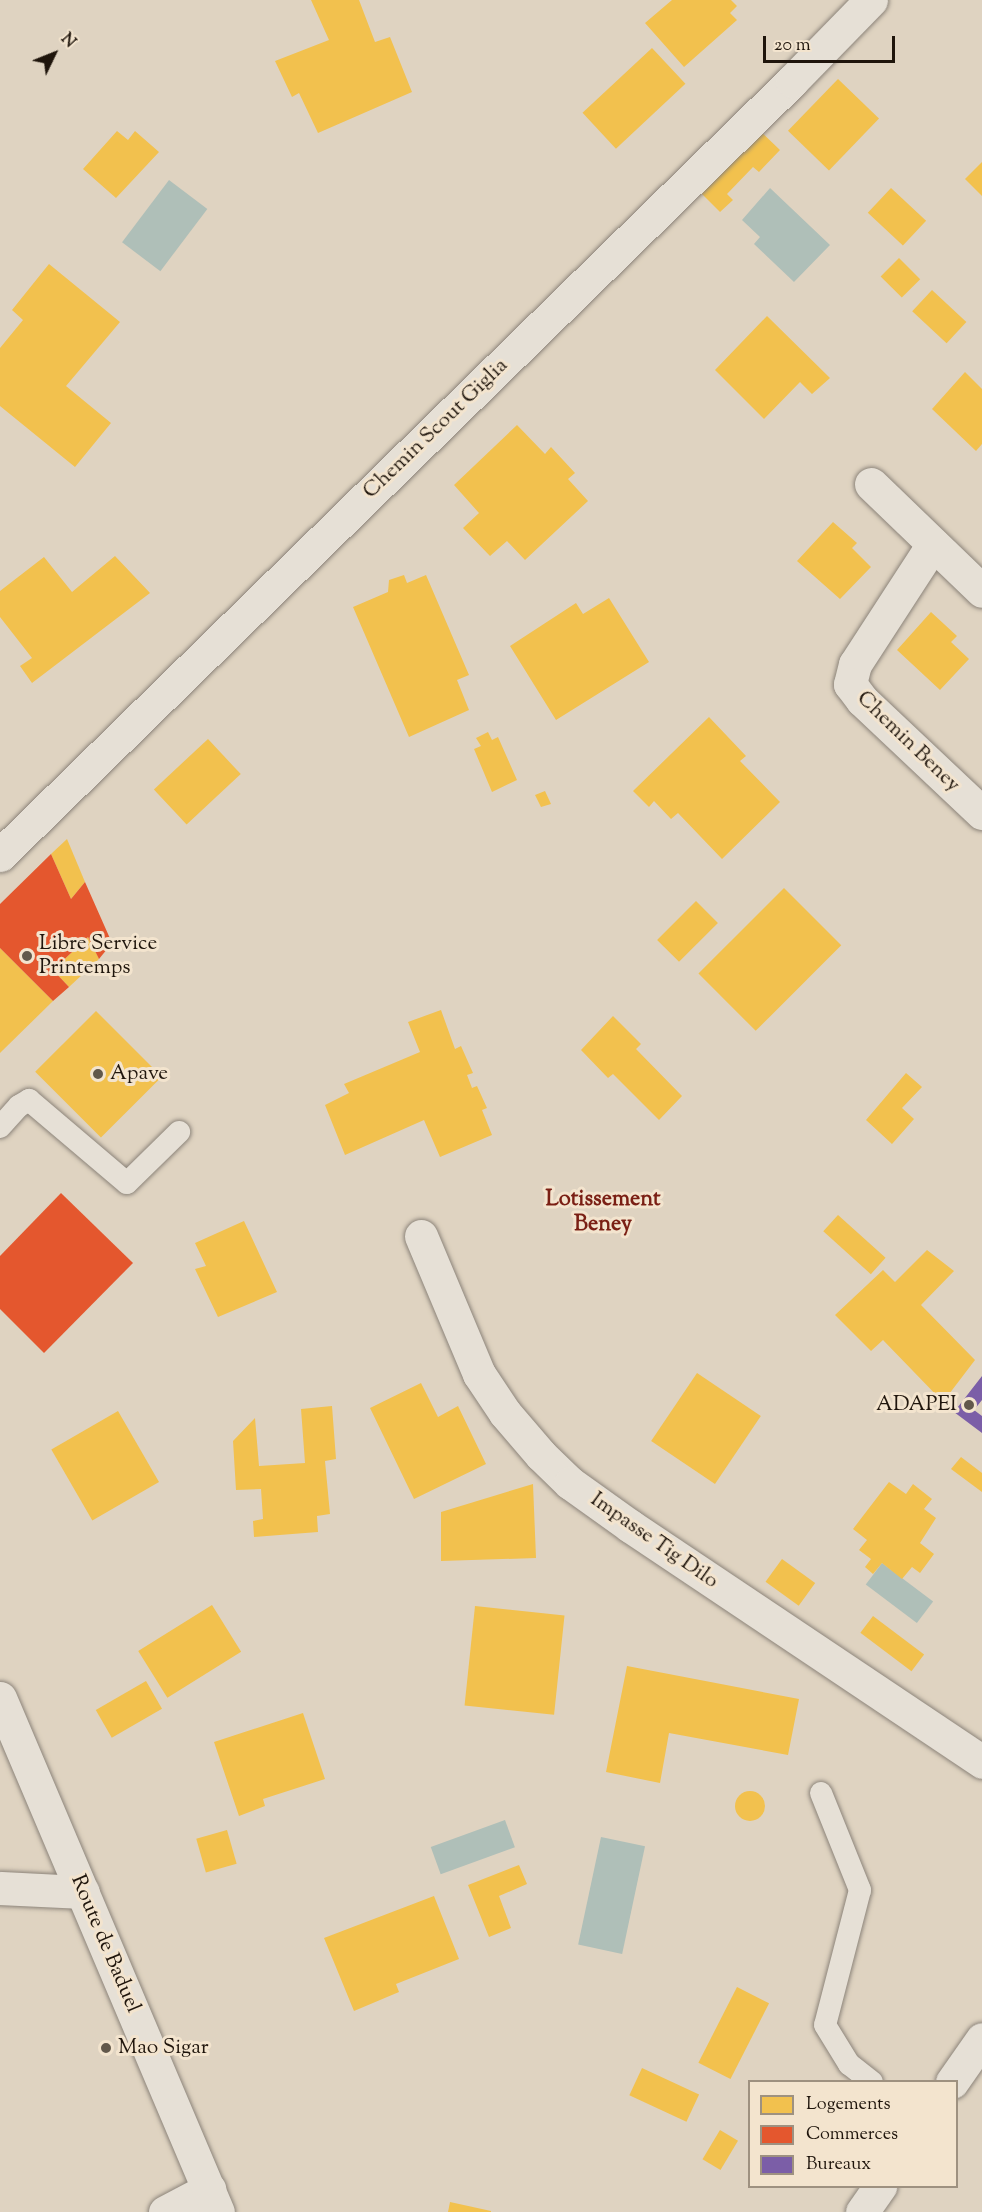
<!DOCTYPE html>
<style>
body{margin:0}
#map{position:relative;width:982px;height:2212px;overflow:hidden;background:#dfd3c1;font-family:"Sorts Mill Goudy",serif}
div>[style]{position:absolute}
.water>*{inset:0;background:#afbfb8;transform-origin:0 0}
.homes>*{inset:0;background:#f2c14e;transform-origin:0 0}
.round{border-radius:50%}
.shops>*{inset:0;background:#e4572e}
.offices>*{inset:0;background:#7b5ea7}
.roads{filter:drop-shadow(0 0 2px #8c847a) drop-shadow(0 0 2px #8c847a)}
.service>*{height:22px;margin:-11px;padding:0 11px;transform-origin:11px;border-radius:11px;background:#e6e0d6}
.minor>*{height:33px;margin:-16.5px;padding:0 16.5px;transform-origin:16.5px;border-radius:16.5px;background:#e6e0d6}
.secondary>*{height:33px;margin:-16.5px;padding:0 16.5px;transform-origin:16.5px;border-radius:16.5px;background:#e6e0d6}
.dots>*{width:16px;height:16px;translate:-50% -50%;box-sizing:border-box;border:3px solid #f3e4ce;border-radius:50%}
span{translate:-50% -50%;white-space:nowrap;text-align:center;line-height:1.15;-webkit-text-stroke:6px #f3e4ce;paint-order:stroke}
.street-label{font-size:21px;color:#1f150c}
.poi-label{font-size:21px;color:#1f150c}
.left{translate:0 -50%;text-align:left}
.right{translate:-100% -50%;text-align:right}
.neighbourhood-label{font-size:22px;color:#7a1f14;font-weight:700}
.legend{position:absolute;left:748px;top:2080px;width:210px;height:108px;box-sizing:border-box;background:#f3e4ce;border:2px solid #9e9180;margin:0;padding:8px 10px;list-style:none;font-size:18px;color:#1f150c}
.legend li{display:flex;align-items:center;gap:12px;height:30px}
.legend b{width:30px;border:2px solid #9e9180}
.north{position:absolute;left:24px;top:24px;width:60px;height:60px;-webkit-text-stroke:4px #f3e4ce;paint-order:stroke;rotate:47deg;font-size:16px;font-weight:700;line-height:24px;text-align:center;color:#1f150c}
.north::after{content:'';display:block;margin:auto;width:21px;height:27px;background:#1f150c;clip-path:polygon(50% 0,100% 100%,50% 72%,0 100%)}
.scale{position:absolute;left:763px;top:36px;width:132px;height:27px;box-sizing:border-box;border:3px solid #1f150c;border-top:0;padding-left:8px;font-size:18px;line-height:21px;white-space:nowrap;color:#1f150c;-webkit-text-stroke:4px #f3e4ce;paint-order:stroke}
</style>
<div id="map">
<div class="water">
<i style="left:169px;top:180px;width:48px;height:78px;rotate:37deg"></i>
<i style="clip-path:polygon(770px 188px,830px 245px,794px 282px,754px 244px,760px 237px,742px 220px)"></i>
<i style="left:882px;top:1563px;width:64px;height:27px;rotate:37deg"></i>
<i style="left:505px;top:1820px;width:29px;height:79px;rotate:70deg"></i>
<i style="left:601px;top:1837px;width:45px;height:110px;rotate:12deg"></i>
</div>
<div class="homes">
<i style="clip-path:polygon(311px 0,359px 0,375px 42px,390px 37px,412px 92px,318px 133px,299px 93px,292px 97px,275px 61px,329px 40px)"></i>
<i style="clip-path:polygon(672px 0,731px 0,737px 6px,730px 13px,737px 20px,684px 67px,645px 23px)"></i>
<i style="left:652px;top:48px;width:49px;height:95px;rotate:47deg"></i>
<i style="left:838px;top:79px;width:57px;height:72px;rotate:44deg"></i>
<i style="clip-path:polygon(757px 128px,780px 150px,759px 172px,753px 167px,727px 194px,733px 200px,720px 212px,696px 188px)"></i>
<i style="clip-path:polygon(117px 131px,128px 140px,135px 131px,159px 152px,116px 198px,83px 169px)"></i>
<i style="clip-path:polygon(982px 162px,982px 196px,965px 179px)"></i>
<i style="left:891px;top:188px;width:48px;height:34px;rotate:43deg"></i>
<i style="left:899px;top:258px;width:30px;height:26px;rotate:45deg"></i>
<i style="clip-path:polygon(49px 264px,120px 322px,66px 386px,111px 423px,75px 467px,0 406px,0 348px,23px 320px,12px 310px)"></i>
<i style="left:932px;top:290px;width:47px;height:29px;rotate:43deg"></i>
<i style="clip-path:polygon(767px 316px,830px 378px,812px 394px,800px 382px,764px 419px,715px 370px)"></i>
<i style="clip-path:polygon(965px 372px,982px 389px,982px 444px,976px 451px,932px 409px)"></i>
<i style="clip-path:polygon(517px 425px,545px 454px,551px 447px,575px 473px,568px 479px,588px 501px,525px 560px,507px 541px,490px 556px,463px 528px,479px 513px,454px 485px)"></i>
<i style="clip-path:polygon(833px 522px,857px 543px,852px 548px,871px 567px,840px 599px,797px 561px)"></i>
<i style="clip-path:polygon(115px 556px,150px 593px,32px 683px,20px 666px,32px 658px,0 617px,0 591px,44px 557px,72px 592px)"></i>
<i style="clip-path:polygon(404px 575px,407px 583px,426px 575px,469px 675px,457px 680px,469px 710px,409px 737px,353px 607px,388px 592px,389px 580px)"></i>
<i style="clip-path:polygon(609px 598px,649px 662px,556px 720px,510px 646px,576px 603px,583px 614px)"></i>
<i style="clip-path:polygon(931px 612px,957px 636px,951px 642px,969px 659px,940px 690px,897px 650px)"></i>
<i style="clip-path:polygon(709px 717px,746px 756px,740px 761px,780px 802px,722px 859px,678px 813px,671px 819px,654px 801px,649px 807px,633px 791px)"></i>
<i style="clip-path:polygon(488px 732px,492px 740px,498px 737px,517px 780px,492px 792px,474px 749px,481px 746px,476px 738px)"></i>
<i style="left:208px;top:739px;width:48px;height:74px;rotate:47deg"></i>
<i style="clip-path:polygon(545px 791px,551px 804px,541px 807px,535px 795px)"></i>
<i style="clip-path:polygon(67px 839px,85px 882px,71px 899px,51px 854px)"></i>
<i style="left:784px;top:888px;width:81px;height:121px;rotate:45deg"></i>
<i style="left:696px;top:901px;width:31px;height:55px;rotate:45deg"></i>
<i style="clip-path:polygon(88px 937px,99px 959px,69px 987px,53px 970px)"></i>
<i style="clip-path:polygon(0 948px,53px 1001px,0 1053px)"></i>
<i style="clip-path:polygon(441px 1010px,455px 1049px,461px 1046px,473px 1073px,467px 1075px,472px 1088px,477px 1086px,487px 1108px,482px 1110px,492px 1135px,440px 1157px,424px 1120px,345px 1155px,325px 1105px,349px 1093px,344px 1084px,420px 1052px,408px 1022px)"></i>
<i style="left:96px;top:1011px;width:93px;height:86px;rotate:45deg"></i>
<i style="clip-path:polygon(613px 1016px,641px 1044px,636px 1049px,682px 1096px,659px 1120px,613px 1074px,608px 1078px,581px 1050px)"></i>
<i style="clip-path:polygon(906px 1073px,922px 1087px,902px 1108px,914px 1119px,892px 1144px,866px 1120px)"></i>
<i style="left:838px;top:1215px;width:64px;height:22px;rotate:42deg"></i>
<i style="clip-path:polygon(244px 1221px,277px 1292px,218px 1317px,195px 1269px,206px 1266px,195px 1243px)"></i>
<i style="clip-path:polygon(927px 1250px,954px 1271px,921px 1305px,975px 1360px,943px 1402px,883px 1340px,871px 1351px,835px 1315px,883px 1270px,895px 1282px)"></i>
<i style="left:697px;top:1373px;width:77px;height:82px;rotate:34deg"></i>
<i style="clip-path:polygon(421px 1383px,438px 1417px,458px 1406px,486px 1464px,414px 1499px,370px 1408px)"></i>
<i style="clip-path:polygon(332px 1406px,336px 1459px,325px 1461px,330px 1514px,317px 1516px,318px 1532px,254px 1537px,253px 1521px,263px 1519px,261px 1489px,236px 1490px,233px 1441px,255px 1418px,259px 1466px,305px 1463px,301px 1409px)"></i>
<i style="left:118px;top:1411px;width:82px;height:77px;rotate:60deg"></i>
<i style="clip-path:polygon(961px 1457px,982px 1473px,982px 1492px,951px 1469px)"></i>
<i style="clip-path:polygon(889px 1482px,906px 1494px,913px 1484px,932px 1499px,924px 1509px,936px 1518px,920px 1543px,934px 1554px,920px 1573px,912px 1567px,902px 1579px,882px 1563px,873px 1574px,865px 1567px,871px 1559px,859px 1550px,867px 1540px,853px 1529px)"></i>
<i style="clip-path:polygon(533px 1484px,536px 1558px,441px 1561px,441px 1512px)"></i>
<i style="left:782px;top:1559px;width:41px;height:28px;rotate:36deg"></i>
<i style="left:212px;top:1605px;width:55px;height:87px;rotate:58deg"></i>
<i style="left:475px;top:1606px;width:90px;height:100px;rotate:6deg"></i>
<i style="left:873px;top:1616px;width:64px;height:21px;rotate:37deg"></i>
<i style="clip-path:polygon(627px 1666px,799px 1699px,788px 1755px,669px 1733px,660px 1783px,606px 1772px)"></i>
<i style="left:146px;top:1681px;width:32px;height:58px;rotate:60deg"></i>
<i style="clip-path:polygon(303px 1713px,325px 1779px,263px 1799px,265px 1806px,239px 1816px,214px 1742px)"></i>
<i class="round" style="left:735px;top:1791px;width:30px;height:30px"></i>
<i style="left:227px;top:1830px;width:35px;height:32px;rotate:74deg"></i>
<i style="clip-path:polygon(519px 1865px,527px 1884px,499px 1896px,511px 1928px,489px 1937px,468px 1885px)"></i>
<i style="clip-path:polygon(434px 1896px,459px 1959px,396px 1984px,399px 1992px,354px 2011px,324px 1938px)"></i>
<i style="left:737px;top:1987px;width:36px;height:85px;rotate:27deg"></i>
<i style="left:642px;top:2068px;width:63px;height:30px;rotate:25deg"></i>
<i style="left:720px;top:2130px;width:21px;height:34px;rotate:31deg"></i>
<i style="clip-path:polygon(450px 2202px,491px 2211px,491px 2212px,448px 2212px)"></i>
</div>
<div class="shops">
<i style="clip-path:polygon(51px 854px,71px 899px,85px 882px,112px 943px,99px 959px,88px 937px,53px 970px,69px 987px,53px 1001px,0 948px,0 904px)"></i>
<i style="clip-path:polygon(61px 1193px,133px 1263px,44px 1353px,0 1309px,0 1256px)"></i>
</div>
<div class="offices">
<i style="clip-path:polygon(982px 1376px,982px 1400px,974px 1410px,982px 1416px,982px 1433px,954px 1412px)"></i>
</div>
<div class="roads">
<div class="service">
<i style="left:0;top:1127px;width:28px;rotate:-48deg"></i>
<i style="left:19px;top:1106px;width:12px;rotate:-31deg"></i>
<i style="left:29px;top:1100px;width:128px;rotate:40.3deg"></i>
<i style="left:127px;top:1183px;width:73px;rotate:-44.4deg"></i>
<i style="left:821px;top:1793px;width:105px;rotate:68.1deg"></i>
<i style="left:860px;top:1890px;width:139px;rotate:104.5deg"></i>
<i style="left:825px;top:2025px;width:46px;rotate:58.4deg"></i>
<i style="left:849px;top:2064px;width:29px;rotate:38deg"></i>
</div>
<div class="minor">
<i style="left:871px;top:484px;width:154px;rotate:43.9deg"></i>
<i style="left:933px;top:544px;width:143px;rotate:123deg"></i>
<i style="left:855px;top:664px;width:21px;rotate:104deg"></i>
<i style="left:850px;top:684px;width:20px;rotate:53deg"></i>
<i style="left:862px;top:700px;width:165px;rotate:43.3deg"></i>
<i style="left:0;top:855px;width:1107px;rotate:-44.34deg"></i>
<i style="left:792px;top:81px;width:113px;rotate:-45.7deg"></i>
<i style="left:421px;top:1236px;width:150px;rotate:67.2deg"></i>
<i style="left:479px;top:1374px;width:47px;rotate:56.3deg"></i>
<i style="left:505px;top:1413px;width:55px;rotate:49.4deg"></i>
<i style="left:541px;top:1455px;width:40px;rotate:44deg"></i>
<i style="left:570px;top:1483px;width:74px;rotate:35.6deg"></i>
<i style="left:630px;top:1526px;width:424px;rotate:33.8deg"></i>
<i style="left:0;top:1888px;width:83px;rotate:2.8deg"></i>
<i style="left:165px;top:2212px;width:50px;rotate:-27.6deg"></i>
</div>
<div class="secondary">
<i style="left:0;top:1698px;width:558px;rotate:67.02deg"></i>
<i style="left:952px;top:2082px;width:52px;rotate:-55.1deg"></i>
<i style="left:862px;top:2212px;width:32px;rotate:-55deg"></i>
</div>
</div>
<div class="dots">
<i style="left:27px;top:956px;background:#62584b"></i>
<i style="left:98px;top:1074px;background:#62584b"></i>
<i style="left:969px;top:1405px;background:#62584b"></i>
<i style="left:106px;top:2048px;background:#62584b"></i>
</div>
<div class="street-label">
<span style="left:436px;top:429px;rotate:-44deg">Chemin Scout Giglia</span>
<span style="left:908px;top:742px;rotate:44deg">Chemin Beney</span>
<span style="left:654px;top:1541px;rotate:35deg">Impasse Tig Dilo</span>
<span style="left:105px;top:1944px;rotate:67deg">Route de Baduel</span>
</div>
<div class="poi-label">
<span class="left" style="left:39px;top:956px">Libre Service<br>Printemps</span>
<span class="left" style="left:110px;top:1074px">Apave</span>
<span class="right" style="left:957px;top:1405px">ADAPEI</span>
<span class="left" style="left:118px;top:2048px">Mao Sigar</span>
</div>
<div class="neighbourhood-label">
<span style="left:603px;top:1213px">Lotissement<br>Beney</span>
</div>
<ul class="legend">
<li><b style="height:16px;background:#f2c14e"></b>Logements</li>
<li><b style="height:16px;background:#e4572e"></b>Commerces</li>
<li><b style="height:16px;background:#7b5ea7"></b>Bureaux</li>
</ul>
<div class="north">N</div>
<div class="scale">20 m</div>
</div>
